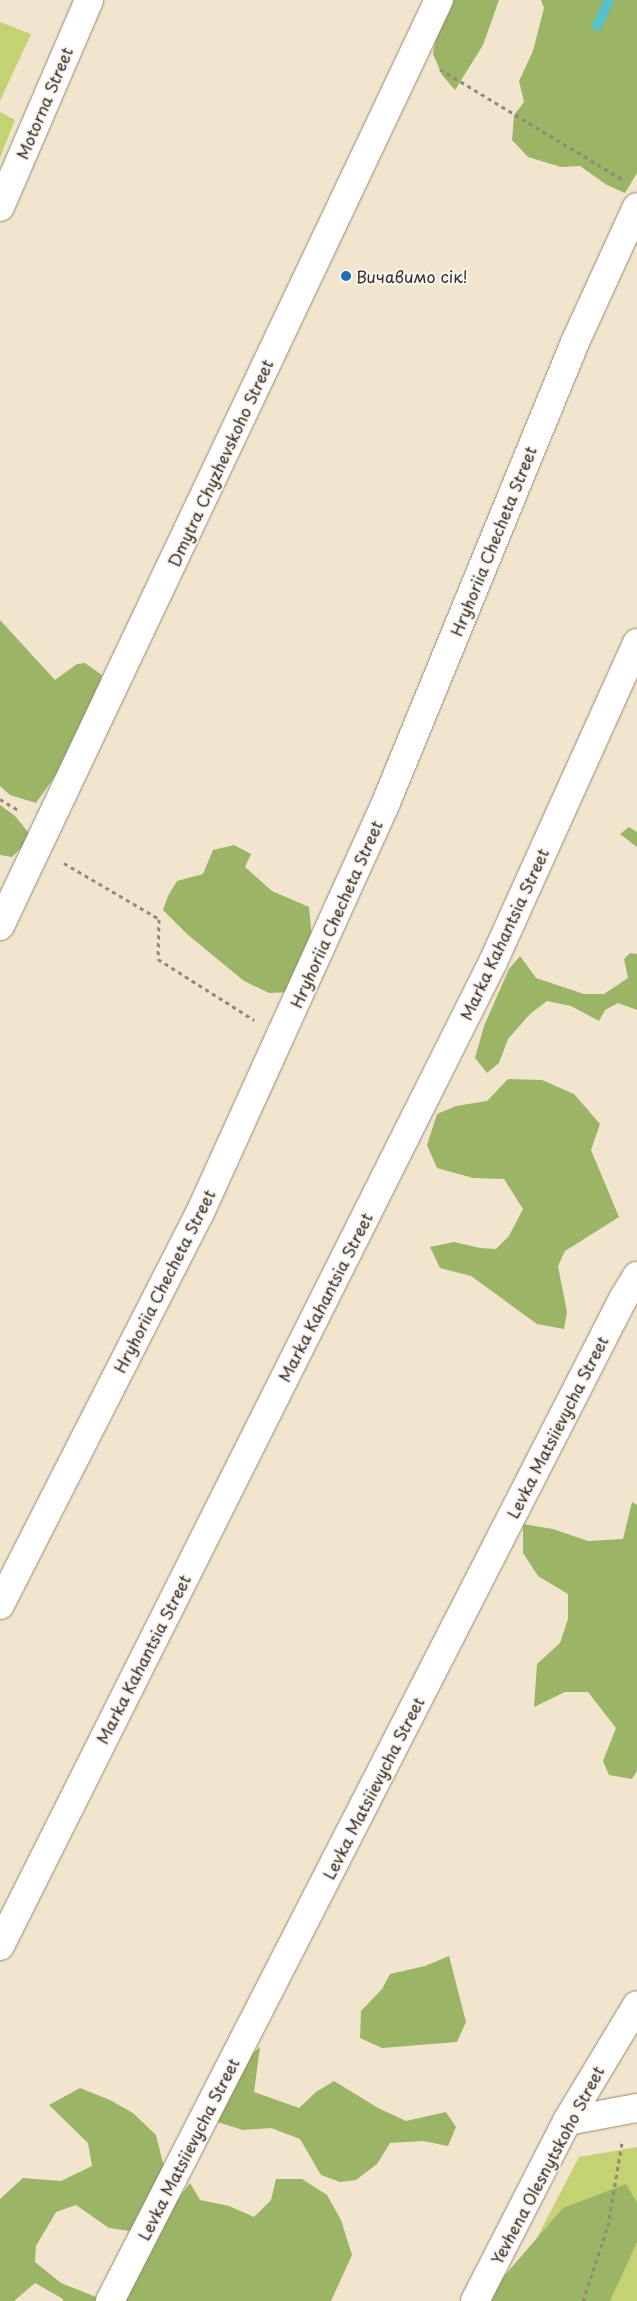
<!DOCTYPE html>
<meta charset="utf-8">
<style>
body{margin:0}
#map{position:relative;width:637px;height:2301px;overflow:hidden;background:#f2e5ce;font-family:"Playpen Sans",sans-serif}
div>[style]{position:absolute}
.green>*{inset:0;background:#c4d274}
.forest>*{inset:0;background:#9bb466}
.stream>*{height:10px;margin:-5px;padding:0 5px;transform-origin:5px;border-radius:5px;background:#54c1cb}
.path>*{height:3px;margin-top:-1.5px;transform-origin:0;background:repeating-linear-gradient(90deg,#968876 0 4px,transparent 0 8px)}
.roads{filter:drop-shadow(0 0 1px #968876) drop-shadow(0 0 1px #968876)}
.street>*{height:28px;margin:-14px;padding:0 14px;transform-origin:14px;border-radius:14px;background:#fff}
.dots>*{width:14px;height:14px;translate:-50% -50%;box-sizing:border-box;border:2px solid #f6f6f2;border-radius:50%}
span{translate:-50% -50%;white-space:nowrap;text-align:center;line-height:1.15;-webkit-text-stroke:4px #f6f6f2;paint-order:stroke}
.street-label{font-size:16px;color:#3b2a1e}
.poi-label{font-size:16px;color:#3b2a1e}
.left{translate:0 -50%;text-align:left}
</style>
<div id="map">
<div class="green">
<i style="clip-path:polygon(0 22px,31px 34px,0 101px)"></i>
<i style="clip-path:polygon(0 112px,15px 120px,0 158px)"></i>
<i style="clip-path:polygon(637px 2147px,637px 2301px,504px 2301px,579px 2157px)"></i>
</div>
<div class="forest">
<i style="clip-path:polygon(453px 0,499px 0,483px 45px,455px 90px,442px 75px,433px 54px,436px 36px)"></i>
<i style="clip-path:polygon(541px 0,637px 0,637px 173px,625px 193px,607px 185px,580px 166px,561px 167px,528px 157px,512px 140px,514px 115px,524px 102px,519px 81px,533px 51px,544px 8px)"></i>
<i style="clip-path:polygon(0 620px,55px 680px,77px 664px,85px 663px,102px 675px,98px 692px,60px 769px,36px 803px,10px 795px,0 786px)"></i>
<i style="clip-path:polygon(0 805px,15px 816px,32px 837px,12px 857px,0 855px)"></i>
<i style="clip-path:polygon(629px 827px,637px 832px,637px 847px,620px 834px)"></i>
<i style="clip-path:polygon(234px 845px,251px 854px,245px 867px,272px 891px,309px 907px,312px 939px,293px 992px,269px 993px,244px 981px,187px 934px,163px 910px,168px 896px,177px 881px,203px 874px,213px 850px)"></i>
<i style="clip-path:polygon(630px 953px,637px 954px,637px 1010px,618px 1003px,605px 1010px,599px 1021px,571px 1006px,547px 1001px,530px 1014px,508px 1039px,499px 1063px,487px 1073px,475px 1058px,484px 1026px,509px 969px,520px 956px,536px 978px,584px 994px,604px 994px,628px 978px,624px 959px)"></i>
<i style="clip-path:polygon(508px 1079px,542px 1080px,574px 1094px,600px 1124px,591px 1150px,619px 1217px,565px 1251px,558px 1266px,567px 1312px,564px 1329px,537px 1324px,471px 1276px,440px 1268px,430px 1247px,454px 1242px,480px 1248px,496px 1249px,509px 1236px,523px 1209px,504px 1179px,473px 1178px,437px 1168px,427px 1145px,437px 1114px,456px 1106px,487px 1101px)"></i>
<i style="clip-path:polygon(632px 1502px,637px 1505px,637px 1771px,632px 1779px,609px 1775px,603px 1761px,616px 1728px,588px 1692px,565px 1692px,534px 1707px,537px 1664px,560px 1643px,568px 1619px,568px 1594px,538px 1576px,523px 1553px,523px 1524px,553px 1529px,588px 1541px,623px 1539px)"></i>
<i style="clip-path:polygon(449px 1956px,466px 2022px,457px 2042px,382px 2048px,360px 2038px,361px 2011px,382px 1989px,390px 1974px,425px 1966px)"></i>
<i style="clip-path:polygon(260px 2047px,254px 2092px,299px 2108px,316px 2092px,334px 2081px,378px 2108px,406px 2121px,446px 2112px,456px 2127px,448px 2146px,423px 2141px,390px 2143px,377px 2164px,356px 2180px,340px 2182px,321px 2175px,300px 2139px,271px 2128px,243px 2130px,217px 2122px,247px 2058px)"></i>
<i style="clip-path:polygon(80px 2088px,110px 2100px,133px 2113px,156px 2135px,164px 2167px,150px 2200px,130px 2231px,109px 2228px,76px 2205px,56px 2212px,36px 2246px,35px 2262px,61px 2283px,96px 2297px,95px 2301px,63px 2301px,63px 2299px,35px 2283px,14px 2301px,0 2301px,0 2199px,23px 2178px,61px 2181px,92px 2166px,88px 2143px,49px 2105px)"></i>
<i style="clip-path:polygon(276px 2179px,302px 2179px,327px 2195px,341px 2220px,352px 2255px,331px 2301px,116px 2301px,153px 2232px,190px 2183px,200px 2200px,229px 2206px,254px 2217px,271px 2200px)"></i>
<i style="clip-path:polygon(626px 2184px,637px 2203px,637px 2242px,610px 2301px,490px 2301px,498px 2283px,563px 2208px)"></i>
</div>
<div class="stream">
<i style="left:597px;top:26px;width:29px;rotate:-65deg"></i>
</div>
<div class="path">
<i style="left:440px;top:69px;width:214px;rotate:31.2deg"></i>
<i style="left:0;top:799px;width:23px;rotate:31deg"></i>
<i style="left:64px;top:863px;width:110px;rotate:30.5deg"></i>
<i style="left:159px;top:919px;width:40px;rotate:91.4deg"></i>
<i style="left:158px;top:959px;width:114px;rotate:32.4deg"></i>
<i style="left:583px;top:2301px;width:79px;rotate:-71.6deg"></i>
<i style="left:608px;top:2226px;width:85px;rotate:-80.5deg"></i>
</div>
<div class="roads">
<div class="street">
<i style="left:0;top:207px;width:225px;rotate:-66.7deg"></i>
<i style="left:0;top:926px;width:1025px;rotate:-64.64deg"></i>
<i style="left:0;top:1605px;width:438px;rotate:-63deg"></i>
<i style="left:199px;top:1215px;width:450px;rotate:-65.6deg"></i>
<i style="left:385px;top:805px;width:503px;rotate:-67.67deg"></i>
<i style="left:576px;top:340px;width:146px;rotate:-65.4deg"></i>
<i style="left:0;top:1946px;width:1101px;rotate:-63.39deg"></i>
<i style="left:493px;top:962px;width:350px;rotate:-65.7deg"></i>
<i style="left:567px;top:2121px;width:71px;rotate:-10.5deg"></i>
<i style="left:110px;top:2301px;width:1126px;rotate:-62.89deg"></i>
<i style="left:623px;top:1299px;width:27px;rotate:-59deg"></i>
<i style="left:475px;top:2301px;width:202px;rotate:-62.9deg"></i>
<i style="left:567px;top:2121px;width:135px;rotate:-58.9deg"></i>
</div>
</div>
<div class="dots">
<i style="left:346px;top:276px;background:#1f6fb2"></i>
</div>
<div class="street-label">
<span style="left:44px;top:103px;rotate:-67deg">Motorna Street</span>
<span style="left:220px;top:463px;rotate:-65deg">Dmytra Chyzhevskoho Street</span>
<span style="left:493px;top:541px;rotate:-68deg">Hryhoriia Checheta Street</span>
<span style="left:336px;top:914px;rotate:-66deg">Hryhoriia Checheta Street</span>
<span style="left:504px;top:934px;rotate:-65deg">Marka Kahantsia Street</span>
<span style="left:164px;top:1281px;rotate:-63deg">Hryhoriia Checheta Street</span>
<span style="left:325px;top:1297px;rotate:-63deg">Marka Kahantsia Street</span>
<span style="left:557px;top:1427px;rotate:-63deg">Levka Matsiievycha Street</span>
<span style="left:143px;top:1659px;rotate:-63deg">Marka Kahantsia Street</span>
<span style="left:373px;top:1788px;rotate:-63deg">Levka Matsiievycha Street</span>
<span style="left:188px;top:2149px;rotate:-63deg">Levka Matsiievycha Street</span>
<span style="left:547px;top:2165px;rotate:-62deg">Yevhena Olesnytskoho Street</span>
</div>
<div class="poi-label">
<span class="left" style="left:356px;top:276px">Вичавимо сік!</span>
</div>
</div>
